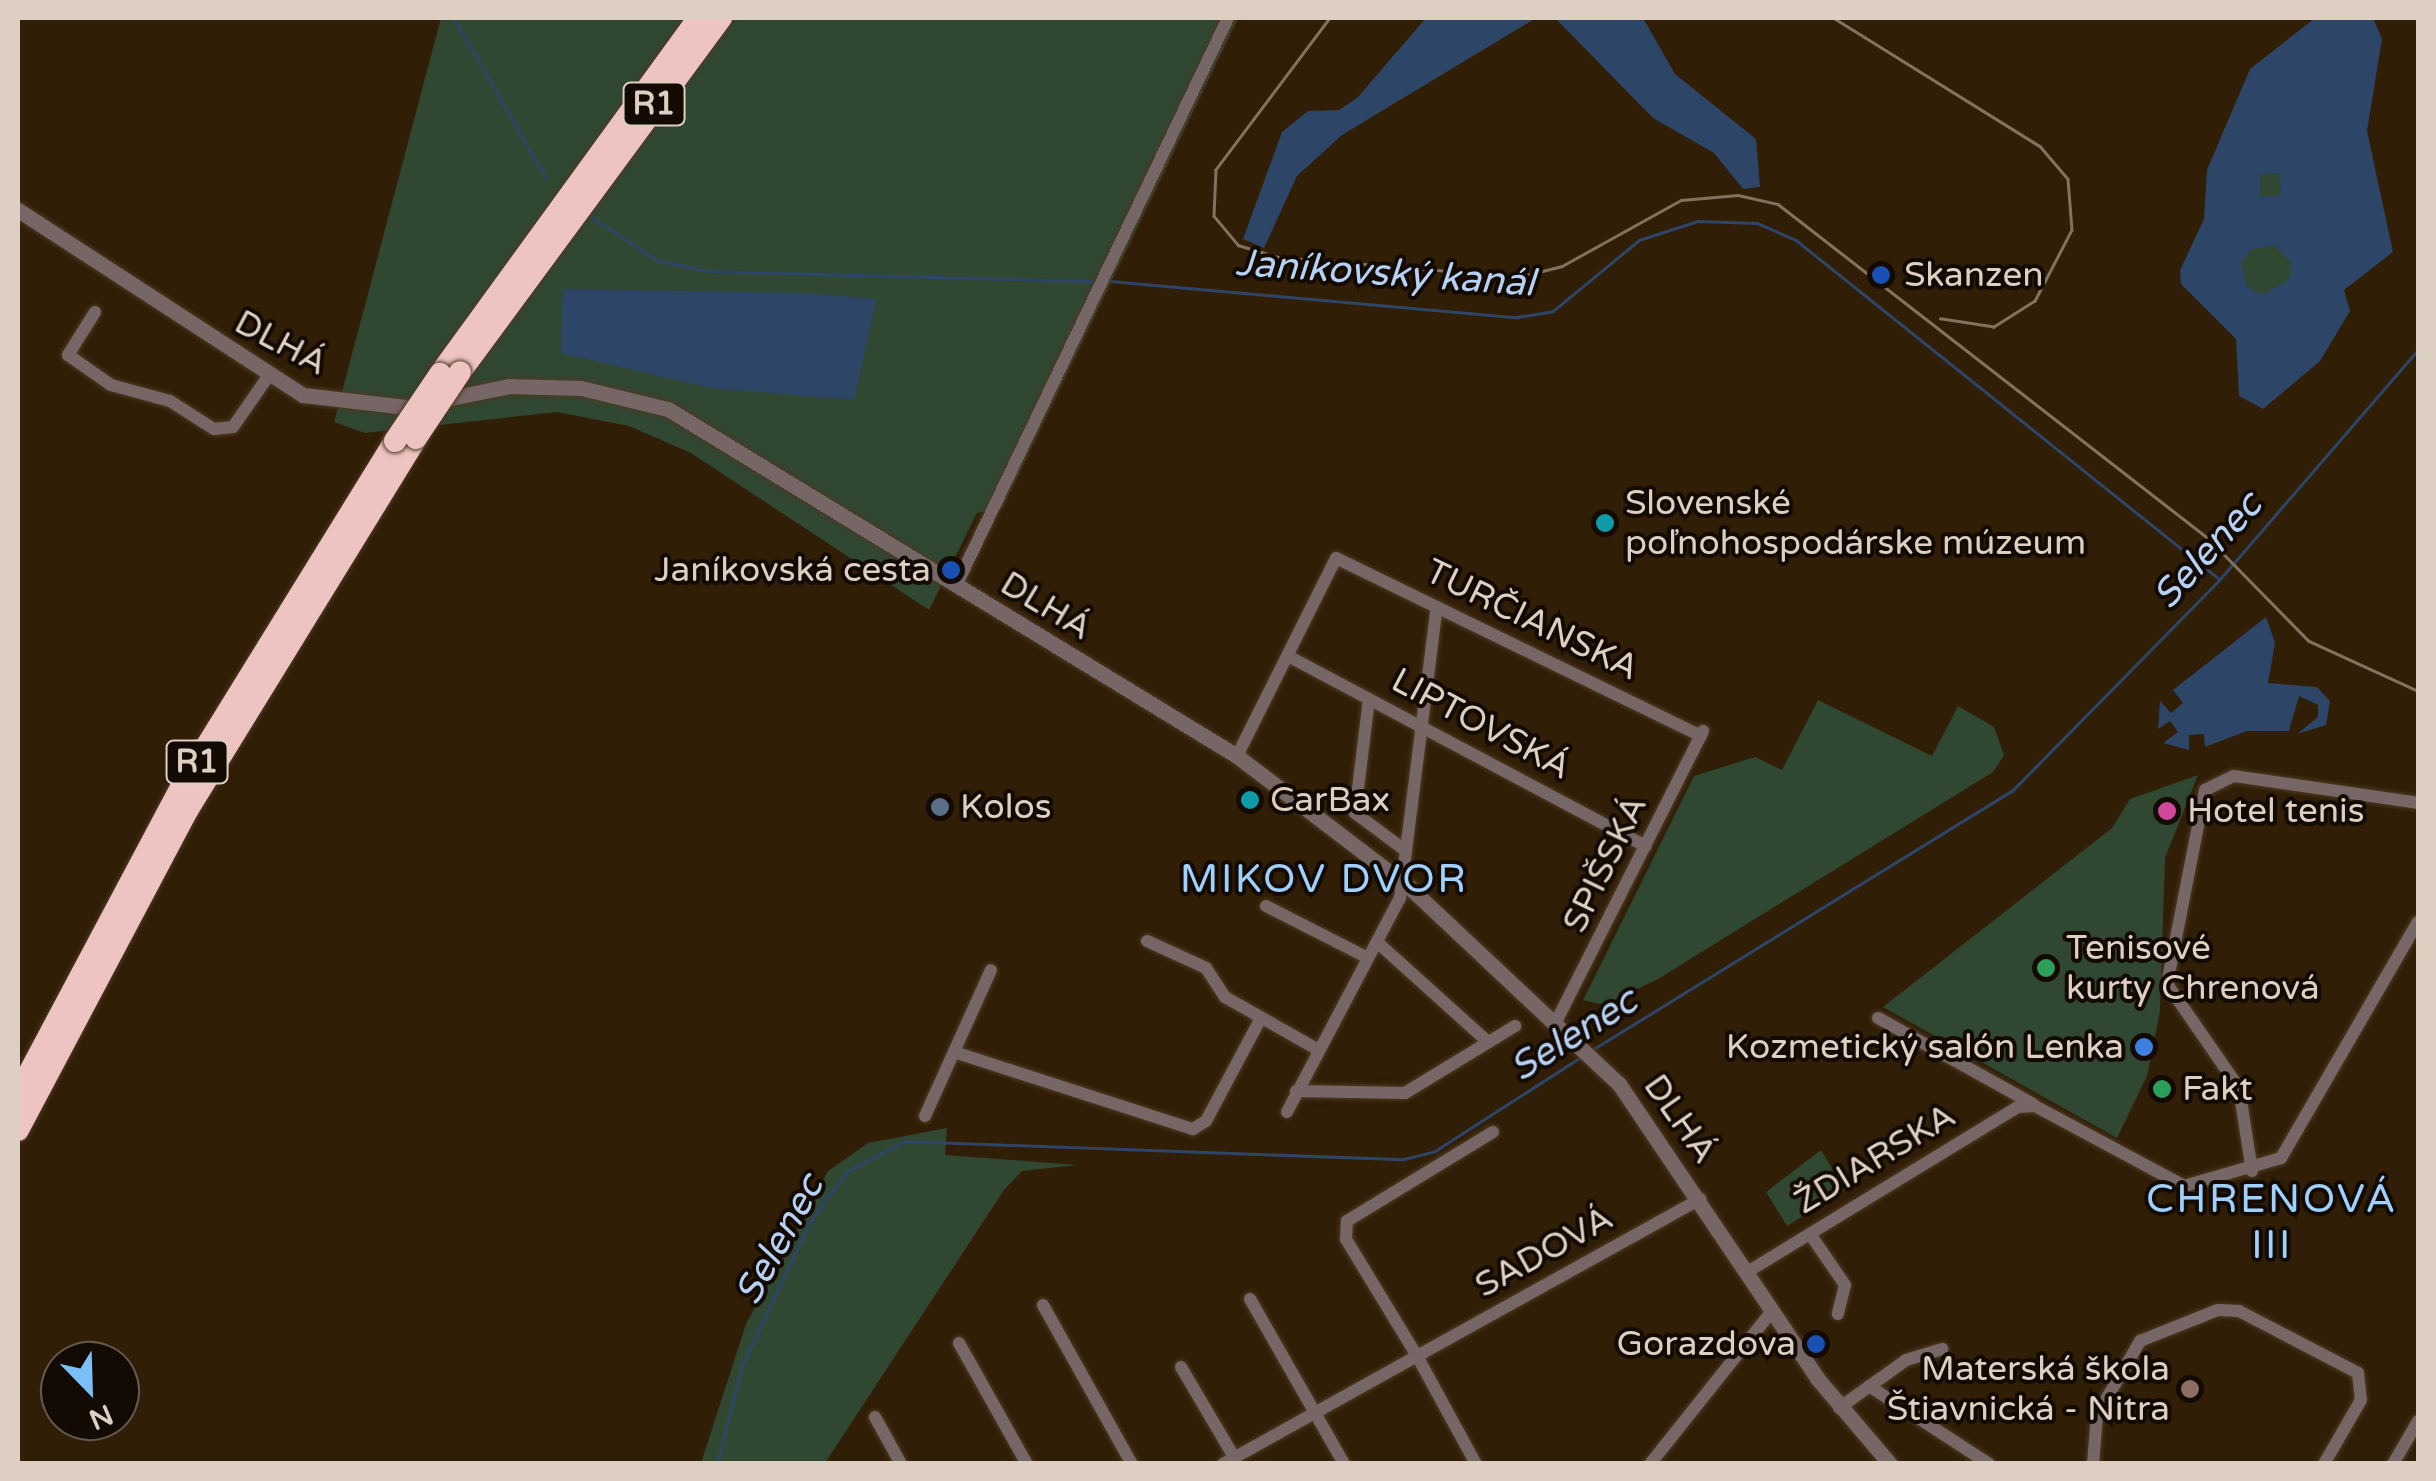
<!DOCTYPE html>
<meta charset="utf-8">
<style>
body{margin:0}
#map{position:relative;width:2436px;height:1481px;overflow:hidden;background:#311e06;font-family:"Varela Round",sans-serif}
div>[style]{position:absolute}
.green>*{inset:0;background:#304732}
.round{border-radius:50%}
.water>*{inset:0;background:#2d4567}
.stream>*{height:2.5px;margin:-1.25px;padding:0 1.25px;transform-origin:1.25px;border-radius:1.25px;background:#2d4567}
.roads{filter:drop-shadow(0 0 2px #4d3a24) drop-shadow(0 0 2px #4d3a24)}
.minor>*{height:12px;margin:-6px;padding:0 6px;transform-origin:6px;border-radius:6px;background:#766665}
.tertiary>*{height:15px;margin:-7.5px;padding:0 7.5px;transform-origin:7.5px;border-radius:7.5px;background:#766665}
.motorway>*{height:22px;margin:-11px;padding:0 11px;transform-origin:11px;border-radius:11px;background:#edc4c2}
.rail>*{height:2.5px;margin:-1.25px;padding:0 1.25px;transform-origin:1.25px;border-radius:1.25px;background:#82725f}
.bridges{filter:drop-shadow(0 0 2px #4d3a24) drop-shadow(0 0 2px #4d3a24)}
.motorway-bridge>*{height:22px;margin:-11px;padding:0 11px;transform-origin:11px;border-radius:11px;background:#edc4c2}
.dots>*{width:28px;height:28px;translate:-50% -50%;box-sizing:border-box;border:5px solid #130a03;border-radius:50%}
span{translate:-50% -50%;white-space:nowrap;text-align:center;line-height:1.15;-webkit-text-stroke:8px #130a03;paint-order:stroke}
.shield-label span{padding:2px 8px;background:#130a03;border:2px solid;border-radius:8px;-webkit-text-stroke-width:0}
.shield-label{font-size:32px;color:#ddd0c2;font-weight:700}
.poi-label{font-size:35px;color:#ddd0c2}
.left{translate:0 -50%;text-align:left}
.right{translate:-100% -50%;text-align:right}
.street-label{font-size:35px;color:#ddd0c2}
.water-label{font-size:38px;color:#b7d1f5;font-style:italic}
.quarter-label{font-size:40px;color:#9fd1fc;letter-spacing:2.5px}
.frame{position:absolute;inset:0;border:20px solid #ddd0c2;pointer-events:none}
.north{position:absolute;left:40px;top:1341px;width:100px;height:100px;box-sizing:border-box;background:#130a03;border:2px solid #64594f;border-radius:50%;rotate:157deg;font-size:28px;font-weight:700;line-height:40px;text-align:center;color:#ddd0c2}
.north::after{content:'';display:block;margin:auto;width:35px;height:45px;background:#7abff8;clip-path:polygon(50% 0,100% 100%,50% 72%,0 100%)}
</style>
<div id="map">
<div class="green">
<i style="clip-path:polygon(441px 18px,1238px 18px,1002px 508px,977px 513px,929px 610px,691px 453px,629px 426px,557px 412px,365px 433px,334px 422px)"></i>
<i class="round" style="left:2255px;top:171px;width:30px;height:30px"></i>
<i class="round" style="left:2240px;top:244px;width:52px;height:52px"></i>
<i style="clip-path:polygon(1818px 700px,1932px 756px,1958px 706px,1994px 727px,2004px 755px,1993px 772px,1658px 979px,1604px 1005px,1583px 1000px,1694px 776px,1755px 757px,1782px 770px)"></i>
<i style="clip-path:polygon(2198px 775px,2165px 858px,2160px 1011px,2147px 1076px,2117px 1138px,1883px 1007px,2112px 828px,2130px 799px)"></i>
<i style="clip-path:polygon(947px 1128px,945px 1155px,1078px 1165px,1022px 1171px,1004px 1190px,825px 1463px,701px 1463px,746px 1324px,828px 1171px,868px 1143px)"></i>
<i style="clip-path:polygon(1821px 1150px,1845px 1190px,1787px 1226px,1766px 1192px)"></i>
</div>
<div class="water">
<i style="clip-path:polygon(1426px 18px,1536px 18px,1342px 135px,1297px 176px,1264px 248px,1243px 239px,1282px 132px,1308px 111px,1339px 110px,1357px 98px)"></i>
<i style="clip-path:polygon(1555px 18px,1643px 18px,1675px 74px,1756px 139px,1760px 187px,1743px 189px,1714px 153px,1653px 118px)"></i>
<i style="clip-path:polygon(evenodd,2315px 18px,2373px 18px,2382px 39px,2367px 131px,2393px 252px,2344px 290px,2350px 311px,2320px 361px,2263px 409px,2239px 396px,2236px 339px,2181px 284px,2180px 270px,2204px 219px,2207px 170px,2250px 69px,2315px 18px,2279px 173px,2281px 195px,2260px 197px,2260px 174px,2279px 173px,2315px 18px,2274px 245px,2291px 262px,2290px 279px,2262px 295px,2247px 287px,2241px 264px,2250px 250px,2274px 245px)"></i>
<i style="clip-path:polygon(563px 289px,805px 293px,876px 299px,854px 400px,711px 388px,561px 353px)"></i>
<i style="clip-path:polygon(2266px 617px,2275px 643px,2268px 683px,2317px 687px,2330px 701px,2326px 725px,2297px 734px,2318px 717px,2318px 705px,2299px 696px,2289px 731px,2247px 731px,2205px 747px,2204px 734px,2189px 735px,2189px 750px,2163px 743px,2178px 732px,2170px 721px,2158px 729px,2160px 701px,2171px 713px,2183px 703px,2173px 690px)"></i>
</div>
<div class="stream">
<i style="left:454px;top:18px;width:185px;rotate:60.1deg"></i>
<i style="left:590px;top:216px;width:80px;rotate:33.3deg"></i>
<i style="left:657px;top:260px;width:51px;rotate:12.4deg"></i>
<i style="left:707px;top:271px;width:390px;rotate:1.5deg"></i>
<i style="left:1110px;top:281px;width:409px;rotate:5.1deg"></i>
<i style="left:1517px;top:317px;width:36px;rotate:-9deg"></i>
<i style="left:1553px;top:311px;width:112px;rotate:-39.5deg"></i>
<i style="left:1639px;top:240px;width:62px;rotate:-17.9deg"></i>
<i style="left:1698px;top:221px;width:59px;rotate:1.9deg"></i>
<i style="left:1757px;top:223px;width:43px;rotate:23.6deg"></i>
<i style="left:1796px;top:240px;width:541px;rotate:38.69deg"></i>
<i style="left:1592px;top:1050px;width:493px;rotate:-31.7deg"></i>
<i style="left:2012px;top:791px;width:297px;rotate:-45.5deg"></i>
<i style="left:2220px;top:579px;width:303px;rotate:-49.2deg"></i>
<i style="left:717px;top:1464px;width:101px;rotate:-75.7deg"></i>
<i style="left:742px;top:1366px;width:161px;rotate:-64.7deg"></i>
<i style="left:811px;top:1220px;width:59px;rotate:-53.9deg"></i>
<i style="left:846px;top:1172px;width:67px;rotate:-27.7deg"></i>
<i style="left:905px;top:1141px;width:499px;rotate:2.1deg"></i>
<i style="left:1404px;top:1159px;width:32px;rotate:-14deg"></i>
<i style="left:1435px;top:1151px;width:174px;rotate:-32.8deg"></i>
</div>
<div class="roads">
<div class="minor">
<i style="left:95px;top:312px;width:51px;rotate:122.1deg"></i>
<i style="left:68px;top:355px;width:52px;rotate:34.9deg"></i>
<i style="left:111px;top:385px;width:61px;rotate:15.2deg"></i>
<i style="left:170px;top:401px;width:52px;rotate:32.5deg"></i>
<i style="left:214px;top:429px;width:19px;rotate:-6deg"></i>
<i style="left:233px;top:427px;width:60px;rotate:-55.2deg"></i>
<i style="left:956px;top:586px;width:630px;rotate:-64.41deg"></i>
<i style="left:1288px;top:656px;width:405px;rotate:28deg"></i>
<i style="left:1369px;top:699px;width:115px;rotate:97deg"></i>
<i style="left:1355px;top:813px;width:64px;rotate:36.7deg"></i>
<i style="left:1237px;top:756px;width:221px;rotate:-63.4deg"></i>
<i style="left:1336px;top:558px;width:406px;rotate:26deg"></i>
<i style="left:1266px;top:906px;width:114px;rotate:27deg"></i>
<i style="left:1147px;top:941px;width:65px;rotate:24.6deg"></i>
<i style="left:1206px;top:968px;width:35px;rotate:57deg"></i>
<i style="left:1225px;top:997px;width:106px;rotate:29.5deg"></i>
<i style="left:1377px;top:942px;width:149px;rotate:42deg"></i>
<i style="left:1878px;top:1018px;width:177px;rotate:29deg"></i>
<i style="left:1557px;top:1020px;width:324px;rotate:-63.2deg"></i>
<i style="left:954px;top:1052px;width:251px;rotate:17.9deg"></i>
<i style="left:1193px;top:1129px;width:15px;rotate:-32deg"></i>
<i style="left:1206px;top:1121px;width:117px;rotate:-61.9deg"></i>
<i style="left:1296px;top:1091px;width:109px;rotate:1.1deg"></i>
<i style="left:1405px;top:1093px;width:129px;rotate:-31.3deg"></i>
<i style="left:1287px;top:1112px;width:242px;rotate:-62.2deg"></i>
<i style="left:1400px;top:898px;width:293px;rotate:-82.8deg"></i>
<i style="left:925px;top:1116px;width:160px;rotate:-65.7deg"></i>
<i style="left:2252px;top:1171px;width:84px;rotate:-98.9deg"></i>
<i style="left:2239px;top:1088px;width:126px;rotate:-124.7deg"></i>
<i style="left:2167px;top:984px;width:198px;rotate:-78.9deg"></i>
<i style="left:2205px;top:790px;width:32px;rotate:-26deg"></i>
<i style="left:2234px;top:776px;width:186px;rotate:8.3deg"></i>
<i style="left:1810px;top:1234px;width:62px;rotate:55.5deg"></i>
<i style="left:1845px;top:1285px;width:30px;rotate:104deg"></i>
<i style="left:1749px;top:1271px;width:315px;rotate:-31.4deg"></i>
<i style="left:2018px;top:1107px;width:17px;rotate:-3deg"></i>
<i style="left:2035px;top:1106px;width:169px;rotate:28.2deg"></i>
<i style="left:2184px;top:1186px;width:101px;rotate:-16.1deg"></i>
<i style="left:2281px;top:1158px;width:273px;rotate:-59.9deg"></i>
<i style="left:1250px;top:1299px;width:190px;rotate:60.3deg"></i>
<i style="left:1043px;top:1305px;width:182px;rotate:60.8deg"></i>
<i style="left:959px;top:1343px;width:139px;rotate:60.7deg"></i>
<i style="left:1181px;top:1367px;width:104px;rotate:59.5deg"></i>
<i style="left:1869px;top:1386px;width:143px;rotate:33deg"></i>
<i style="left:1839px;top:1408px;width:82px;rotate:-35.6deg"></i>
<i style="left:1906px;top:1360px;width:38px;rotate:-17deg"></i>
<i style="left:875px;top:1417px;width:54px;rotate:61deg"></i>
<i style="left:1223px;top:1464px;width:222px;rotate:-29.1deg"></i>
<i style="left:1417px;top:1356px;width:137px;rotate:-121.3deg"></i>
<i style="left:1346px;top:1239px;width:18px;rotate:-87deg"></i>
<i style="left:1347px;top:1221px;width:171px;rotate:-31.4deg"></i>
<i style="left:1476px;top:1464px;width:123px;rotate:-118.6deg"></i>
<i style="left:1417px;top:1356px;width:324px;rotate:-29deg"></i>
<i style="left:1650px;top:1464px;width:197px;rotate:-51.4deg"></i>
<i style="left:2093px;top:1464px;width:49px;rotate:-85.3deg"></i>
<i style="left:2097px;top:1415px;width:86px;rotate:-59.8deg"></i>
<i style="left:2140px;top:1341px;width:84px;rotate:-21.7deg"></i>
<i style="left:2218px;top:1310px;width:21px;rotate:3deg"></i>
<i style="left:2239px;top:1311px;width:134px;rotate:27.5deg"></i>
<i style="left:2358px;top:1373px;width:27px;rotate:84deg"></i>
<i style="left:2361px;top:1400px;width:74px;rotate:120deg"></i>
<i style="left:2393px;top:1464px;width:50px;rotate:-59.8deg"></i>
</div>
<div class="tertiary">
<i style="left:18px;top:210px;width:340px;rotate:33deg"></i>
<i style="left:303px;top:395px;width:104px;rotate:6.6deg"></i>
<i style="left:406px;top:407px;width:105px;rotate:-11.5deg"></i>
<i style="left:509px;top:386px;width:72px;rotate:1.6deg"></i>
<i style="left:581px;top:388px;width:89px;rotate:13.6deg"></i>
<i style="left:668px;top:409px;width:666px;rotate:31.38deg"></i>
<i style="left:1237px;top:756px;width:216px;rotate:37.3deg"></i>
<i style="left:1409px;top:887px;width:288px;rotate:43.2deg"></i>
<i style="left:1619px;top:1084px;width:354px;rotate:56deg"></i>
<i style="left:1817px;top:1378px;width:113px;rotate:49.7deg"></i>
</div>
<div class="motorway">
<i style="left:460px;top:372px;width:440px;rotate:-53.6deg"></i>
<i style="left:440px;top:374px;width:440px;rotate:-54deg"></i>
<i style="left:18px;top:1094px;width:349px;rotate:-62deg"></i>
<i style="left:182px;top:786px;width:405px;rotate:-58.3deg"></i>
<i style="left:18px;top:1130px;width:363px;rotate:-62.1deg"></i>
<i style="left:188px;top:809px;width:435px;rotate:-58.4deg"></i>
</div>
</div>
<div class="rail">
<i style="left:1330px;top:18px;width:190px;rotate:126.9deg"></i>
<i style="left:1216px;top:170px;width:46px;rotate:92.5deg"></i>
<i style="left:1214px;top:216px;width:38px;rotate:50deg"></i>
<i style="left:1238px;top:245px;width:42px;rotate:16.7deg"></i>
<i style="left:1278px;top:257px;width:242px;rotate:4.7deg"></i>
<i style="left:1519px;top:277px;width:44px;rotate:-14.3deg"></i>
<i style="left:1562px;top:266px;width:136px;rotate:-29deg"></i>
<i style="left:1681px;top:200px;width:57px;rotate:-5deg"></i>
<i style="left:1738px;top:195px;width:41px;rotate:12.7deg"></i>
<i style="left:1778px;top:204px;width:544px;rotate:37.84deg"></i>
<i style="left:2208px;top:538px;width:144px;rotate:45.6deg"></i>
<i style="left:2309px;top:641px;width:120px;rotate:24.6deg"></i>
<i style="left:1834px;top:18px;width:243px;rotate:31.9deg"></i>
<i style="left:2040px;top:146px;width:43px;rotate:49.7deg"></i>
<i style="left:2068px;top:179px;width:51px;rotate:85.5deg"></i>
<i style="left:2072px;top:230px;width:80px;rotate:117.5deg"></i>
<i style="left:2035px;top:301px;width:49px;rotate:147.6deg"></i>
<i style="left:1994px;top:327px;width:54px;rotate:-171.4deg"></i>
</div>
<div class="bridges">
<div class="motorway-bridge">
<i style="left:416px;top:438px;width:79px;rotate:-56.3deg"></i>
<i style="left:395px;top:441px;width:81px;rotate:-56.1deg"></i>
</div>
</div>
<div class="dots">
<i style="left:1881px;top:275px;background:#1a4fb4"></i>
<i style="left:1605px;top:523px;background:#0f9aa8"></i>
<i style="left:951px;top:570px;background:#1a4fb4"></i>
<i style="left:1250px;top:800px;background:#0f9aa8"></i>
<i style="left:940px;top:807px;background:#5c6f8a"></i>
<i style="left:2167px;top:811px;background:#d1479c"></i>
<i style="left:2046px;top:968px;background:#2e9e5b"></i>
<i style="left:2144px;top:1047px;background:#3f7fe0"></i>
<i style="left:2162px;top:1089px;background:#2e9e5b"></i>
<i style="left:1816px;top:1344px;background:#1a4fb4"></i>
<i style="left:2190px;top:1389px;background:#8d6e63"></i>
</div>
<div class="shield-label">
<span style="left:654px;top:104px">R1</span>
<span style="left:197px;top:762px">R1</span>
</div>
<div class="poi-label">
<span class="left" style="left:1904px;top:275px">Skanzen</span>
<span class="left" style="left:1625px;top:523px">Slovenské<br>poľnohospodárske múzeum</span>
<span class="right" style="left:931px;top:570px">Janíkovská cesta</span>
<span class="left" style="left:1270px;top:800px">CarBax</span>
<span class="left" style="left:960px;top:807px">Kolos</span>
<span class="left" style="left:2187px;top:811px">Hotel tenis</span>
<span class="left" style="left:2066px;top:968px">Tenisové<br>kurty Chrenová</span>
<span class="right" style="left:2124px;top:1047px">Kozmetický salón Lenka</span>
<span class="left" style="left:2182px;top:1089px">Fakt</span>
<span class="right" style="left:1796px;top:1344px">Gorazdova</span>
<span class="right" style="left:2170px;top:1389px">Materská škola<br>Štiavnická - Nitra</span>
</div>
<div class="street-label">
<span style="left:281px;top:343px;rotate:28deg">DLHÁ</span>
<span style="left:1046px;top:606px;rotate:31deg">DLHÁ</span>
<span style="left:1532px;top:620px;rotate:26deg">TURČIANSKA</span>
<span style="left:1481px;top:724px;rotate:28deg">LIPTOVSKÁ</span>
<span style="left:1605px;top:864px;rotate:-64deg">SPIŠSKÁ</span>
<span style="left:1680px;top:1119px;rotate:55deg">DLHÁ</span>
<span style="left:1875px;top:1159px;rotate:-31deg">ŽDIARSKA</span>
<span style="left:1544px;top:1252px;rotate:-29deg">SADOVÁ</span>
</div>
<div class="water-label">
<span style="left:1385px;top:274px;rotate:4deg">Janíkovský kanál</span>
<span style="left:2208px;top:551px;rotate:-48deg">Selenec</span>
<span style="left:1574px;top:1035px;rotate:-32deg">Selenec</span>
<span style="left:780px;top:1240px;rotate:-61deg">Selenec</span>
</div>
<div class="quarter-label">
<span style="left:1324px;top:879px">MIKOV DVOR</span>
<span style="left:2272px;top:1222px">CHRENOVÁ<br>III</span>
</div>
<div class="frame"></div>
<div class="north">N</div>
</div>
